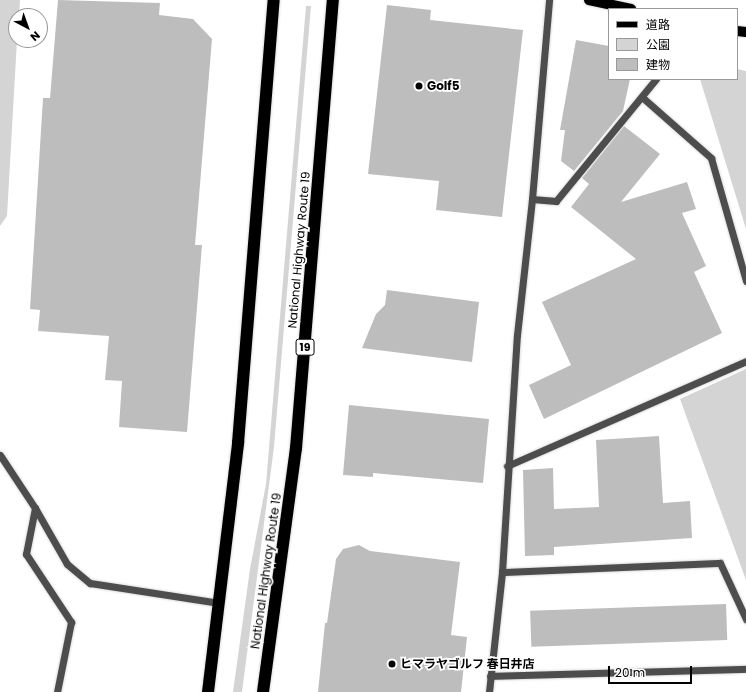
<!DOCTYPE html>
<meta charset="utf-8">
<style>
body{margin:0}
#map{position:relative;width:746px;height:692px;overflow:hidden;background:#fff;font-family:Poppins,"Noto Sans JP",sans-serif}
div>[style]{position:absolute}
.green>*{inset:0;background:#d4d4d4}
.building>*{inset:0;background:#bdbdbd;transform-origin:0 0}
.roads{filter:drop-shadow(0 0 1px #dbdbdb) drop-shadow(0 0 1px #dbdbdb)}
.minor>*{height:7px;margin:-3.5px;padding:0 3.5px;transform-origin:3.5px;border-radius:3.5px;background:#4d4d4d}
.major>*{height:10px;margin:-5px;padding:0 5px;transform-origin:5px;border-radius:5px;background:#000}
.highway>*{height:12px;margin:-6px;padding:0 6px;transform-origin:6px;border-radius:6px;background:#000}
.dots>*{width:11px;height:11px;translate:-50% -50%;box-sizing:border-box;border:2px solid #fff;border-radius:50%}
span{translate:-50% -50%;white-space:nowrap;text-align:center;line-height:1.15;-webkit-text-stroke:3.5px #fff;paint-order:stroke}
.shield-label span{padding:1px 3px;background:#fff;border:1px solid;border-radius:3px;-webkit-text-stroke-width:0}
.shield-label{font-size:11px;color:#000;font-weight:700}
.poi-label{font-size:12px;color:#000;font-weight:700}
.left{translate:0 -50%;text-align:left}
.street-label{font-size:12px;color:#000}
.legend{position:absolute;left:608px;top:8px;width:130px;height:72px;box-sizing:border-box;background:#fff;border:1px solid #999;margin:0;padding:5px 7px;list-style:none;font-size:12px;color:#000}
.legend li{display:flex;align-items:center;gap:8px;height:20px}
.legend b{width:20px;border:1px solid #999}
.north{position:absolute;left:8px;top:8px;width:40px;height:40px;box-sizing:border-box;background:#fff;border:1px solid #999;border-radius:50%;rotate:139deg;font-size:11px;font-weight:700;line-height:16px;text-align:center;color:#000}
.north::after{content:'';display:block;margin:auto;width:14px;height:18px;background:#000;clip-path:polygon(50% 0,100% 100%,50% 72%,0 100%)}
.scale{position:absolute;left:608px;top:666px;width:84px;height:18px;box-sizing:border-box;border:2px solid #000;border-top:0;padding-left:5px;font-size:12px;line-height:14px;white-space:nowrap;color:#000;-webkit-text-stroke:3px #fff;paint-order:stroke}
</style>
<div id="map">
<div class="green">
<i style="clip-path:polygon(0 0,20px 0,19px 16px,16px 16px,17px 40px,7px 216px,0 226px)"></i>
<i style="clip-path:polygon(306px 6px,311px 6px,274px 447px,242px 692px,233px 692px,250px 569px,266px 484px)"></i>
<i style="clip-path:polygon(737px 69px,746px 71px,746px 229px,700px 79px,737px 79px)"></i>
<i style="clip-path:polygon(746px 369px,746px 580px,680px 399px)"></i>
</div>
<div class="building">
<i style="clip-path:polygon(58px 0,160px 3px,159px 15px,193px 19px,212px 39px,195px 245px,202px 245px,187px 432px,119px 427px,122px 381px,105px 380px,109px 336px,38px 331px,40px 310px,30px 309px,43px 98px,50px 98px)"></i>
<i style="clip-path:polygon(387px 5px,431px 10px,430px 20px,523px 30px,502px 217px,436px 210px,439px 181px,368px 174px)"></i>
<i style="clip-path:polygon(576px 40px,609px 46px,609px 79px,630px 79px,623px 111px,574px 171px,561px 161px,565px 130px,560px 130px)"></i>
<i style="clip-path:polygon(624px 126px,660px 154px,621px 202px,687px 182px,696px 209px,682px 213px,706px 266px,694px 272px,722px 333px,544px 419px,529px 385px,571px 365px,542px 302px,636px 259px,571px 207px,589px 184px,582px 178px)"></i>
<i style="clip-path:polygon(387px 290px,479px 302px,472px 362px,362px 348px,376px 314px,385px 305px)"></i>
<i style="clip-path:polygon(349px 405px,489px 419px,483px 483px,373px 473px,373px 477px,343px 475px)"></i>
<i style="clip-path:polygon(659px 436px,663px 503px,690px 501px,692px 538px,554px 547px,554px 555px,525px 556px,523px 470px,553px 468px,554px 509px,599px 507px,596px 440px)"></i>
<i style="clip-path:polygon(359px 545px,370px 551px,460px 562px,451px 635px,467px 637px,461px 692px,318px 692px,325px 623px,327px 623px,336px 559px,343px 549px)"></i>
<i style="left:726px;top:604px;width:36px;height:196px;rotate:88deg"></i>
</div>
<div class="roads">
<div class="minor">
<i style="left:643px;top:98px;width:91px;rotate:41.4deg"></i>
<i style="left:711px;top:158px;width:128px;rotate:74.1deg"></i>
<i style="left:532px;top:199px;width:24px;rotate:5deg"></i>
<i style="left:556px;top:201px;width:158px;rotate:-50.7deg"></i>
<i style="left:0;top:455px;width:64px;rotate:56.6deg"></i>
<i style="left:35px;top:508px;width:64px;rotate:60.3deg"></i>
<i style="left:67px;top:564px;width:30px;rotate:40deg"></i>
<i style="left:90px;top:583px;width:131px;rotate:8.8deg"></i>
<i style="left:507px;top:466px;width:261px;rotate:-23.7deg"></i>
<i style="left:35px;top:508px;width:47px;rotate:101.1deg"></i>
<i style="left:26px;top:554px;width:82px;rotate:56.5deg"></i>
<i style="left:71px;top:622px;width:71px;rotate:101.3deg"></i>
<i style="left:502px;top:572px;width:218px;rotate:-2.4deg"></i>
<i style="left:720px;top:563px;width:62px;rotate:65.1deg"></i>
<i style="left:490px;top:676px;width:256px;rotate:-1.6deg"></i>
<i style="left:489px;top:692px;width:121px;rotate:-83.8deg"></i>
<i style="left:502px;top:572px;width:237px;rotate:-86.4deg"></i>
<i style="left:517px;top:335px;width:137px;rotate:-83.7deg"></i>
<i style="left:532px;top:199px;width:200px;rotate:-85.1deg"></i>
</div>
<div class="major">
<i style="left:589px;top:0;width:43px;rotate:12.1deg"></i>
<i style="left:737px;top:31px;width:9px;rotate:6deg"></i>
</div>
<div class="highway">
<i style="left:208px;top:692px;width:251px;rotate:-83.1deg"></i>
<i style="left:238px;top:443px;width:444px;rotate:-85.4deg"></i>
<i style="left:263px;top:692px;width:246px;rotate:-82.3deg"></i>
<i style="left:296px;top:448px;width:450px;rotate:-85.3deg"></i>
</div>
</div>
<div class="dots">
<i style="left:419px;top:86px;background:#000"></i>
<i style="left:392px;top:664px;background:#000"></i>
</div>
<div class="shield-label">
<span style="left:305px;top:347px">19</span>
</div>
<div class="poi-label">
<span class="left" style="left:427px;top:86px">Golf5</span>
<span class="left" style="left:400px;top:664px">ヒマラヤゴルフ 春日井店</span>
</div>
<div class="street-label">
<span style="left:299px;top:250px;rotate:-85deg">National Highway Route 19</span>
<span style="left:266px;top:571px;rotate:-82deg">National Highway Route 19</span>
</div>
<ul class="legend">
<li><b style="height:5px;background:#000"></b>道路</li>
<li><b style="height:11px;background:#d4d4d4"></b>公園</li>
<li><b style="height:11px;background:#bdbdbd"></b>建物</li>
</ul>
<div class="north">N</div>
<div class="scale">20 m</div>
</div>
